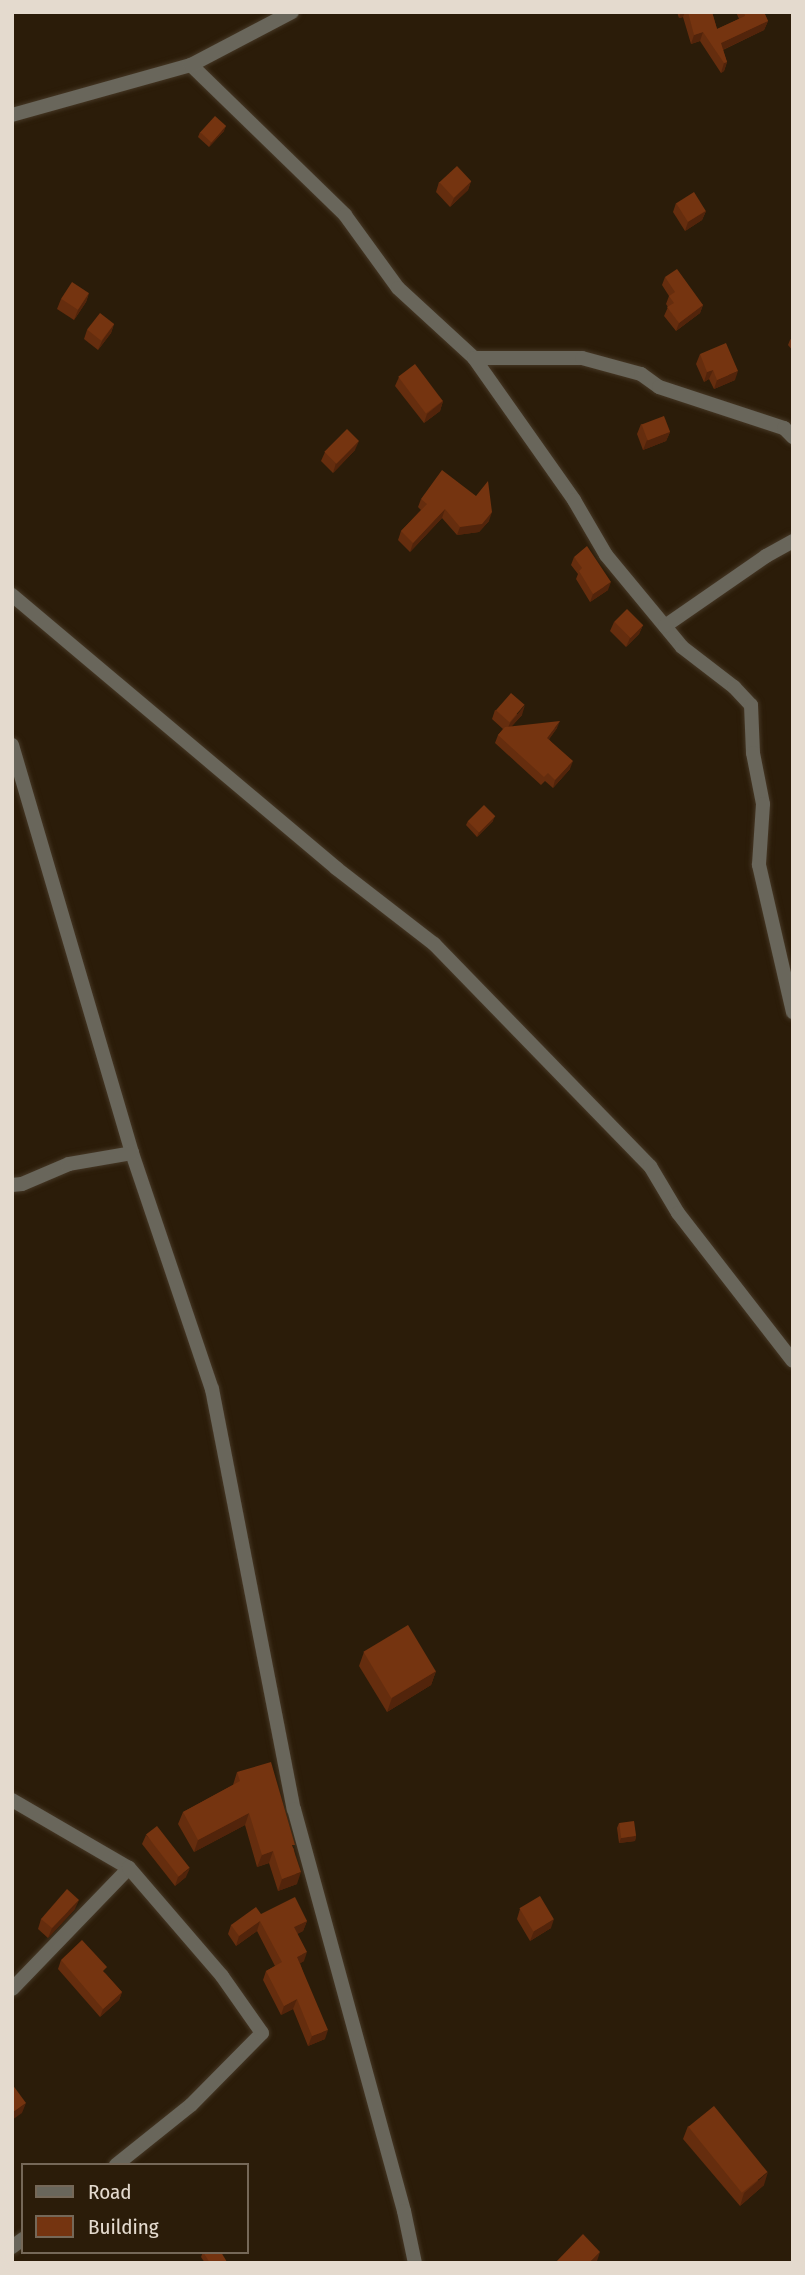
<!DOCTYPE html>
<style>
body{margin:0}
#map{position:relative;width:805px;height:2275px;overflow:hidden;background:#2b1c09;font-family:"Fira Sans Condensed",sans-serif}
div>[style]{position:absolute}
.roads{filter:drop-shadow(0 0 2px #453725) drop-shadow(0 0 2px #453725)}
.street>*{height:14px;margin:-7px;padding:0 7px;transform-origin:7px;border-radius:7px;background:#69665b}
.wall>*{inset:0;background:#652d0e}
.shaded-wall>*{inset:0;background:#52240b}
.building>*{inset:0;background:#753410;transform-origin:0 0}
span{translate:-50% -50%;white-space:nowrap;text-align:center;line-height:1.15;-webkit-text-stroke:5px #2b1c09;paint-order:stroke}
.frame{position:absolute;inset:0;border:14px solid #e4dace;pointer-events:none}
.legend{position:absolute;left:21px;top:2163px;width:228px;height:91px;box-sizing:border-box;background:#2b1c09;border:2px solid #756858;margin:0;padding:9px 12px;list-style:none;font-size:21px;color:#e4dace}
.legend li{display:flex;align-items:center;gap:14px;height:35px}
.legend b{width:35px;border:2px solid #756858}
</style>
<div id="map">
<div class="roads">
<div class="street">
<i style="left:191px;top:65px;width:215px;rotate:44.2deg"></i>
<i style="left:345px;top:215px;width:90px;rotate:54deg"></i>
<i style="left:398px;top:288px;width:103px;rotate:42.6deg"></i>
<i style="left:474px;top:358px;width:174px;rotate:54.8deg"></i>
<i style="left:574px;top:500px;width:64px;rotate:59.8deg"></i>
<i style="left:606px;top:555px;width:119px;rotate:50.4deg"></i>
<i style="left:682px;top:647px;width:66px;rotate:37.6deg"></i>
<i style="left:734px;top:687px;width:25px;rotate:47deg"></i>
<i style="left:751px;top:705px;width:48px;rotate:87.6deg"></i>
<i style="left:753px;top:753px;width:52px;rotate:78.9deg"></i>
<i style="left:763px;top:804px;width:61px;rotate:93.8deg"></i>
<i style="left:759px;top:865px;width:151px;rotate:77deg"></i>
<i style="left:12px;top:115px;width:186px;rotate:-15.6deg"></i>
<i style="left:191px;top:65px;width:114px;rotate:-27.7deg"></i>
<i style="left:474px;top:358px;width:108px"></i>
<i style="left:582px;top:358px;width:61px;rotate:15.2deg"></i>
<i style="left:641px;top:374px;width:22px;rotate:36deg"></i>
<i style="left:659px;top:387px;width:132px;rotate:18.2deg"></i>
<i style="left:784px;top:428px;width:13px;rotate:45deg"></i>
<i style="left:12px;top:595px;width:424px;rotate:40.1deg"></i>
<i style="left:336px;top:868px;width:124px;rotate:37.8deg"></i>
<i style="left:434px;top:944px;width:310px;rotate:45.8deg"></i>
<i style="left:650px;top:1166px;width:55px;rotate:59.2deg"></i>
<i style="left:678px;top:1213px;width:187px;rotate:52.2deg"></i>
<i style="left:665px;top:626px;width:123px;rotate:-34.7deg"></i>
<i style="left:766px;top:556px;width:31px;rotate:-29deg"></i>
<i style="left:12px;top:745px;width:425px;rotate:73.6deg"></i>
<i style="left:132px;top:1153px;width:249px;rotate:71.3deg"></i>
<i style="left:212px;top:1389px;width:428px;rotate:79deg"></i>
<i style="left:294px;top:1809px;width:417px;rotate:74.7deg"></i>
<i style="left:404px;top:2211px;width:53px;rotate:78.1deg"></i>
<i style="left:12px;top:1185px;width:10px;rotate:-6deg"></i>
<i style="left:22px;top:1184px;width:51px;rotate:-23.1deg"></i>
<i style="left:69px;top:1164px;width:64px;rotate:-9.9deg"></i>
<i style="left:12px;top:1800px;width:135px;rotate:30.2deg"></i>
<i style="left:129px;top:1868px;width:168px;rotate:134deg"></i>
<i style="left:116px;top:2165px;width:96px;rotate:-38.7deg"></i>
<i style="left:191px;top:2105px;width:101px;rotate:-45.4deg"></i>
<i style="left:262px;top:2033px;width:70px;rotate:-125.1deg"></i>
<i style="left:222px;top:1976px;width:143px;rotate:-130.7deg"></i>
<i style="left:12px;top:2247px;width:14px;rotate:-36deg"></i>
</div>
</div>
<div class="wall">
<i style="clip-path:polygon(677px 12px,712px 12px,717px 29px,739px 19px,736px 12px,764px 12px,768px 21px,764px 30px,723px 50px,727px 62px,724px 71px,721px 73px,700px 41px,691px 44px,683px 17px,679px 18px)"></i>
<i style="clip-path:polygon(224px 131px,209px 147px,198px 137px,200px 132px)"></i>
<i style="clip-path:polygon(471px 181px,468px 190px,450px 207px,436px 192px,439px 182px)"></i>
<i style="clip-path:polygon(676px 203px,706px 211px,702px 220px,685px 231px,673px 212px)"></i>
<i style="clip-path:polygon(665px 277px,703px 305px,700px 313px,676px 331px,664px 316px,668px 307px,666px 304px,669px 296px,662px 285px)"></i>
<i style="clip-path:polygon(89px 293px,86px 302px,74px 320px,57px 309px,61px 299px)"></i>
<i style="clip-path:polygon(114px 324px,111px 333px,98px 350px,84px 339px,87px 330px)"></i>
<i style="clip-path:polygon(793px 337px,793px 351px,788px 345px,790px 340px)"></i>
<i style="clip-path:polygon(700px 354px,735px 380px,714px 389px,709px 379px,704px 382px,696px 364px)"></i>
<i style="clip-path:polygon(399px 377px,443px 401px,440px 411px,424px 423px,395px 386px)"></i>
<i style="clip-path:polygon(641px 424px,670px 432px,666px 441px,643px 450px,637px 434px)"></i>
<i style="clip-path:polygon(355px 450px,333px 473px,321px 461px,325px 452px)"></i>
<i style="clip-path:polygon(421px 499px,489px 521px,479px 532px,457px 535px,442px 518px,410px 552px,398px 540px,401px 531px,421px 510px,418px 507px)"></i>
<i style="clip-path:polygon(574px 557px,608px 590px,590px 602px,576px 579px,578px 574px,571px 565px)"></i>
<i style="clip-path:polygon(614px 622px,643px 625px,639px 634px,626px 647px,610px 631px)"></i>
<i style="clip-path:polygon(495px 710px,522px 715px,511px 727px,557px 728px,549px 739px,570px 769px,553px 788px,545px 781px,541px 785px,495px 743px,498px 735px,503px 729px,492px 719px)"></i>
<i style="clip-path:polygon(468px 821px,493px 821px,477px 837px,466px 825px)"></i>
<i style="clip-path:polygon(364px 1652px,436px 1671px,431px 1685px,387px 1712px,359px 1666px)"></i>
<i style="clip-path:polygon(237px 1772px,294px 1849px,297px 1884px,278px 1891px,269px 1863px,257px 1867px,245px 1825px,194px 1852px,178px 1824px,183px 1812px,233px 1785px)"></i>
<i style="clip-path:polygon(619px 1823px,636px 1836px,635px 1841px,619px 1843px,617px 1828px)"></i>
<i style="clip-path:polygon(146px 1835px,186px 1877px,175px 1886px,142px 1844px)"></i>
<i style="clip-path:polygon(75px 1909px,48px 1938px,38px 1929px,41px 1919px)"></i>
<i style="clip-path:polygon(520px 1909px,551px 1928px,530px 1941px,517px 1919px)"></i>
<i style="clip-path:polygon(261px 1914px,307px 1921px,303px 1931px,297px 1934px,304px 1961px,300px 1963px,325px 2039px,308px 2046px,293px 2009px,281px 2015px,263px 1980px,266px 1971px,275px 1966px,257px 1931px,236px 1946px,228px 1934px,231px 1925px)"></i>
<i style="clip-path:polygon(61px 1960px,105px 1973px,122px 1992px,119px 2000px,100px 2017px,58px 1969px)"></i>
<i style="clip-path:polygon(688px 2126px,764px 2185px,740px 2206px,683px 2139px)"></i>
<i style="clip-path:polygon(203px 2252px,227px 2262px,227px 2263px,205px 2263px,201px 2257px)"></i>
</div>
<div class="shaded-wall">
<i style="clip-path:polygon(681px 12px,685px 12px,683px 17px,679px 18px)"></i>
<i style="clip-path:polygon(768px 21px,764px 30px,718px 52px,721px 43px)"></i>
<i style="clip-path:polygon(703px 32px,700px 41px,691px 44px,694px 35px)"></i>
<i style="clip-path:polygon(727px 62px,724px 71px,721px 73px,724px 63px)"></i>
<i style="clip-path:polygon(226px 126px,224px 131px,209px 147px,211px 143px)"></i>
<i style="clip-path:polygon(471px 181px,468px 190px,450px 207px,454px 198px)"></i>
<i style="clip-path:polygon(706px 211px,702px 220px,685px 231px,688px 222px)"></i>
<i style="clip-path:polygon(89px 293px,86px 302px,74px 320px,78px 310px)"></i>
<i style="clip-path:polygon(703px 305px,700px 313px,676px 331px,679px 323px)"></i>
<i style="clip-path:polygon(114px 324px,111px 333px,98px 350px,102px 341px)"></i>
<i style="clip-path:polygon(713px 370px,709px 379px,704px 382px,707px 372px)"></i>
<i style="clip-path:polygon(738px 371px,735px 380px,714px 389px,717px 380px)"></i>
<i style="clip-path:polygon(443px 401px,440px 411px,424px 423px,427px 414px)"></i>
<i style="clip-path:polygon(670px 432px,666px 441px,643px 450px,647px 440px)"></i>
<i style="clip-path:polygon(359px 441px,355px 450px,333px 473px,336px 463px)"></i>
<i style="clip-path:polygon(445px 509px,442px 518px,410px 552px,413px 543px)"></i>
<i style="clip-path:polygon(492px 512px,489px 521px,479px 532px,457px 535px,460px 527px)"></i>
<i style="clip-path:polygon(611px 582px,608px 590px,590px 602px,593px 594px)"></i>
<i style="clip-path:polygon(643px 625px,639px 634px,626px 647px,630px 638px)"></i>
<i style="clip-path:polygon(525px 705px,522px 715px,506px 732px,510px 723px)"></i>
<i style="clip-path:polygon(560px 721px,557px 728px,545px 745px,547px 738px)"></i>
<i style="clip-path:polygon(573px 761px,570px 769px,553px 788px,555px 780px)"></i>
<i style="clip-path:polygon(495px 816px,493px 821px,477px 837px,479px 832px)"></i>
<i style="clip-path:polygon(436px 1671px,431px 1685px,387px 1712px,392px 1698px)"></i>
<i style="clip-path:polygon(249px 1813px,245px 1825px,194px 1852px,198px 1840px)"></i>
<i style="clip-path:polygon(636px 1836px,635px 1841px,619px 1843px,621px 1838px)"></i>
<i style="clip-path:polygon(273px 1851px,269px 1863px,257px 1867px,262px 1855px)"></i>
<i style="clip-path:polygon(190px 1868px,186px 1877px,175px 1886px,178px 1877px)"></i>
<i style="clip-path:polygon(301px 1872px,297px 1884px,278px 1891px,282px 1879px)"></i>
<i style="clip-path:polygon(79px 1900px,75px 1909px,48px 1938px,52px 1928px)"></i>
<i style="clip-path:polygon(554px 1919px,551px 1928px,530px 1941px,534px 1931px)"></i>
<i style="clip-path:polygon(260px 1921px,257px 1931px,236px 1946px,239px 1936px)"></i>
<i style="clip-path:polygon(307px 1921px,303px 1931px,291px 1937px,294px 1927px)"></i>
<i style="clip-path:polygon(307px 1952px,304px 1961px,294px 1967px,297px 1957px)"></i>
<i style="clip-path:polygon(122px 1992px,119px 2000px,100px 2017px,103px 2009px)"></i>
<i style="clip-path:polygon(297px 1999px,293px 2009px,281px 2015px,284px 2006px)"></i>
<i style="clip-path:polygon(328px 2030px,325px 2039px,308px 2046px,312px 2036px)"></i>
<i style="clip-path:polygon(26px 2103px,22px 2113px,12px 2120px,12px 2113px)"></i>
<i style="clip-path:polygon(768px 2172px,764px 2185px,740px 2206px,744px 2193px)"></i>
<i style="clip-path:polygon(600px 2252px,597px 2261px,595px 2263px,589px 2263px)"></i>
</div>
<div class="building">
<i style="clip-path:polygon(688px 12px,712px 12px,717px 29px,745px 16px,744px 12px,764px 12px,768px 21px,721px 43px,727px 62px,724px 63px,703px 32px,694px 35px)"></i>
<i style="left:215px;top:116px;width:15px;height:22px;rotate:42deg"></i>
<i style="left:457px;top:166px;width:21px;height:24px;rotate:47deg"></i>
<i style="left:694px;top:192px;width:22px;height:21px;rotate:58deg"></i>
<i style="clip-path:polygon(677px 269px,703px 305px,679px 323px,667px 307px,674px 303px,669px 296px,675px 292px,665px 277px)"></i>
<i style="left:72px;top:282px;width:20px;height:20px;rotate:33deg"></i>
<i style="left:100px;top:313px;width:18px;height:21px;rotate:38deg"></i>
<i style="clip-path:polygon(726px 343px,738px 371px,717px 380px,713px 370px,707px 372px,700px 354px)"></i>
<i style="left:415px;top:364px;width:46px;height:21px;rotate:53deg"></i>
<i style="left:664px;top:416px;width:17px;height:24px;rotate:69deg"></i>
<i style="left:347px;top:429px;width:17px;height:32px;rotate:45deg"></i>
<i style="clip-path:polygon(442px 470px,476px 496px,488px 481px,492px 512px,482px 524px,460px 527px,445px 509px,413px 543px,401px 531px,427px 504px,421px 499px)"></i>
<i style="clip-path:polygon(587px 546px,611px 582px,593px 594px,579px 571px,582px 568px,574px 557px)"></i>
<i style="left:627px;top:609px;width:23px;height:18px;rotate:45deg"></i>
<i style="left:511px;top:693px;width:18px;height:23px;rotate:41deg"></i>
<i style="clip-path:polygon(560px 721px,547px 738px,573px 761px,555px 780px,548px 773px,544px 777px,498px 735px,505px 727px)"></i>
<i style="left:484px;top:805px;width:16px;height:23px;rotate:45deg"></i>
<i style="left:408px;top:1625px;width:54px;height:52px;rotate:59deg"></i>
<i style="clip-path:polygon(271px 1762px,295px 1845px,292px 1845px,301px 1872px,282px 1879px,273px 1851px,262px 1855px,249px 1813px,198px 1840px,183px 1812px,240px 1781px,237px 1772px)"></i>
<i style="left:634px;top:1821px;width:15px;height:15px;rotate:82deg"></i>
<i style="left:157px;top:1826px;width:53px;height:14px;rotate:52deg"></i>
<i style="clip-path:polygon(67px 1889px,79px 1900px,52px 1928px,41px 1919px)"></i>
<i style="left:540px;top:1896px;width:27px;height:24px;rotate:59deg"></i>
<i style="clip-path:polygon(295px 1897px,307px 1921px,294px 1927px,307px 1952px,297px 1957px,328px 2030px,312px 2036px,297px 1999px,284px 2006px,266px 1971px,282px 1962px,260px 1921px,239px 1936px,231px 1925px,256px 1907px,261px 1914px)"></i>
<i style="clip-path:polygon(82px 1940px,107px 1967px,103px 1971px,122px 1992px,103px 2009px,61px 1960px)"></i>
<i style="clip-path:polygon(12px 2084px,26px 2103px,12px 2113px)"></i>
<i style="left:714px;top:2106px;width:85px;height:33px;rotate:51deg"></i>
<i style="clip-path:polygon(583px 2234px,600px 2252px,589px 2263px,555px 2263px)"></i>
<i style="clip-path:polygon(203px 2252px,221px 2252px,227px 2262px,226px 2263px,210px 2263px)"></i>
</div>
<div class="frame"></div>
<ul class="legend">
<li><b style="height:9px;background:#69665b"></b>Road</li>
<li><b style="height:19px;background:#753410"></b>Building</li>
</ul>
</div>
